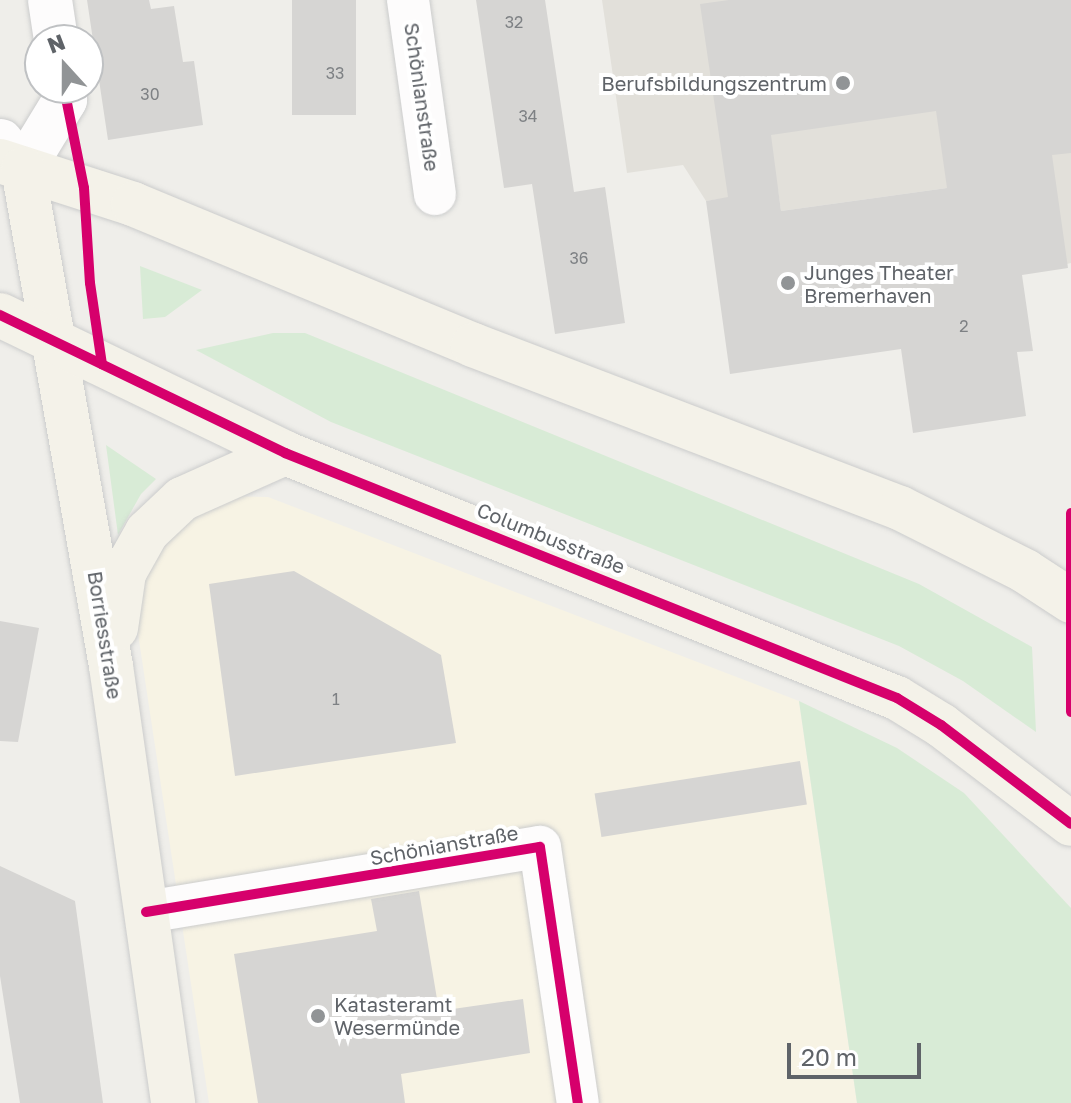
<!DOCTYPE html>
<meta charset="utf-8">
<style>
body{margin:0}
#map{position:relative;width:1071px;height:1103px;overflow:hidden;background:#efeeea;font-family:"Golos Text",sans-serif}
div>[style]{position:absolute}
.commercial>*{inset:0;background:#f7f3e4}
.education>*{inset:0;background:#e2e0da}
.green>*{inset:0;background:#d8ebd6}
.building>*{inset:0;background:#d6d5d3;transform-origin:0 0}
.roads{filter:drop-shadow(0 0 2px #cbcccc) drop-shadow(0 0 2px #cbcccc)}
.street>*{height:42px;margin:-21px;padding:0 21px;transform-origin:21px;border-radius:21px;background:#fdfcfc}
.secondary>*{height:44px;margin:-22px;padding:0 22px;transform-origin:22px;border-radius:22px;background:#fdfcfc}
.primary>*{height:44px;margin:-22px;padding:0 22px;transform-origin:22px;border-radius:22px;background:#f4f2e9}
.cycleway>*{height:10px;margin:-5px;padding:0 5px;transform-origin:5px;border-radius:5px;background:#d6006c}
.dots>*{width:22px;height:22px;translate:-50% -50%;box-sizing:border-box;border:4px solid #fff;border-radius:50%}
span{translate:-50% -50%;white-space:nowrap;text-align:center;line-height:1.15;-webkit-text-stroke:8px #fff;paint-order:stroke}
.number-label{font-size:16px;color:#7e8184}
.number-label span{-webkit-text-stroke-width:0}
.poi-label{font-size:20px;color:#5f6368}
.right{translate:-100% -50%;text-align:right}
.left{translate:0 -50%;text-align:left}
.street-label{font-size:20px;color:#5f6368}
.north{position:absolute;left:24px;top:24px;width:80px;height:80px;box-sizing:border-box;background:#fff;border:2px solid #bfc1c3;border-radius:50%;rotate:339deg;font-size:22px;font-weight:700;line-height:32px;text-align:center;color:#5f6368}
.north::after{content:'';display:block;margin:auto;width:28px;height:36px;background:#919496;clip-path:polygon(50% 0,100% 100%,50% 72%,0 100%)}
.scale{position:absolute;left:787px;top:1043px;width:134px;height:36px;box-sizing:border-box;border:4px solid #5f6368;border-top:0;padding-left:10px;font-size:24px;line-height:28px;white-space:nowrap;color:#5f6368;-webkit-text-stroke:6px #fff;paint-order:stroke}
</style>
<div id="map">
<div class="commercial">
<i style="clip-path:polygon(220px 496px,268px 497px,799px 701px,857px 1103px,209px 1103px,137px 627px,146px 553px)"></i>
</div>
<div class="education">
<i style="clip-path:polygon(602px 0,1071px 0,1071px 263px,1010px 277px,954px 238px,947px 188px,781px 211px,778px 190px,706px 201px,683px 165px,627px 173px)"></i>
</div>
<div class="green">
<i style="clip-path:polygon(140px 266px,202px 290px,165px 317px,143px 319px)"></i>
<i style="clip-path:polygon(273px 333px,305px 333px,919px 584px,1032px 647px,1036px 732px,963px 681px,899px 646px,331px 422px,196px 350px)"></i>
<i style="clip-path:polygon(106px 445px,156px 479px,141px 494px,118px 535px)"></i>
<i style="clip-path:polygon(799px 701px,897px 748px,964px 793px,1071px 908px,1071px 1103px,857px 1103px)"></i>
</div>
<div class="building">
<i style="clip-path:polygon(87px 0,149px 0,151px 9px,174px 6px,183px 62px,194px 61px,203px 125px,108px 140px)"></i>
<i style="left:292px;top:0;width:64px;height:115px"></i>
<i style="clip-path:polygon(476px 0,545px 0,574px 192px,605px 187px,625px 323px,555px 334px,532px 184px,504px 188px)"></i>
<i style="clip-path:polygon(evenodd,729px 0,1071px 0,1071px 153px,1052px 155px,1068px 268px,1022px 275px,1033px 351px,1017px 352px,1026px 416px,913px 433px,901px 349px,730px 374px,706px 201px,728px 197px,700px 4px,729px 0,936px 111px,947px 188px,781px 211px,771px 135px,936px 111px)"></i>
<i style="clip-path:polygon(294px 571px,441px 655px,456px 743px,235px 776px,209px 584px)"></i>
<i style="clip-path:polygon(0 621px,39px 628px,18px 742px,0 741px)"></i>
<i style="left:800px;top:761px;width:44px;height:208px;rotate:81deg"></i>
<i style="clip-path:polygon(0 866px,75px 901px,103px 1103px,20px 1103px,0 976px)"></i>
<i style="clip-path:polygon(419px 891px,439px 1011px,523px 999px,530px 1053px,401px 1074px,405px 1103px,258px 1103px,234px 954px,377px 931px,371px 899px)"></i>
</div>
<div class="roads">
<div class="street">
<i style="left:408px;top:0;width:196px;rotate:82.1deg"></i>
<i style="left:146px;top:912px;width:399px;rotate:-9.4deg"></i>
<i style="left:540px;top:847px;width:259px;rotate:81.6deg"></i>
</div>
<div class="secondary">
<i style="left:50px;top:0;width:40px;rotate:81.5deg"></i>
<i style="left:1px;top:141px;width:36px;rotate:52deg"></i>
<i style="left:23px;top:169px;width:81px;rotate:-58.7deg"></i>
<i style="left:65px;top:100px;width:12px;rotate:-95deg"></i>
</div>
<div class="primary">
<i style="left:0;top:161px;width:140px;rotate:17.9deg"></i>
<i style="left:133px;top:204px;width:368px;rotate:22.5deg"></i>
<i style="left:473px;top:345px;width:457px;rotate:20.9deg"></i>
<i style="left:900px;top:508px;width:140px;rotate:26.7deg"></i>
<i style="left:1025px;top:571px;width:55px;rotate:33.1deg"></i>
<i style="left:23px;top:169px;width:505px;rotate:79.96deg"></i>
<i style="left:111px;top:666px;width:441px;rotate:81.9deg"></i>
<i style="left:0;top:315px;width:317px;rotate:25.8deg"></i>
<i style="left:285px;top:453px;width:659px;rotate:21.82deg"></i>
<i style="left:897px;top:698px;width:52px;rotate:31.5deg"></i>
<i style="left:941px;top:725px;width:163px;rotate:37.3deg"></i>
<i style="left:116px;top:628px;width:56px;rotate:-81.7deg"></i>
<i style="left:124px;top:573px;width:47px;rotate:-60.7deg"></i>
<i style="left:147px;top:532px;width:48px;rotate:-43.3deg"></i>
<i style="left:182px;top:499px;width:113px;rotate:-24.1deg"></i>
</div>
</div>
<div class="cycleway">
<i style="left:64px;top:88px;width:102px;rotate:78.7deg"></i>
<i style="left:84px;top:188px;width:95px;rotate:86.4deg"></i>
<i style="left:90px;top:283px;width:82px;rotate:81.6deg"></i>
<i style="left:0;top:315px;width:317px;rotate:25.8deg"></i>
<i style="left:285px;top:453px;width:659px;rotate:21.82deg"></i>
<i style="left:897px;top:698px;width:52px;rotate:31.5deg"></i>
<i style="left:941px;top:725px;width:163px;rotate:37.3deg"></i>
<i style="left:1071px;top:513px;width:199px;rotate:90deg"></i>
<i style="left:146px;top:912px;width:399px;rotate:-9.4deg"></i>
<i style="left:540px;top:847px;width:259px;rotate:81.6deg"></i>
</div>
<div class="dots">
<i style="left:843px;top:83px;background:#919496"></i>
<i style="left:788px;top:283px;background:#919496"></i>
<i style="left:318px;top:1016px;background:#919496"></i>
</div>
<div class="number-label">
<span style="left:514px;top:22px">32</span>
<span style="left:335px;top:73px">33</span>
<span style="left:150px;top:94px">30</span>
<span style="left:528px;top:116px">34</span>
<span style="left:579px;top:258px">36</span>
<span style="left:964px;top:326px">2</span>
<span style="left:336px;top:699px">1</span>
</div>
<div class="poi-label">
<span class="right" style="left:827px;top:83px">Berufsbildungszentrum</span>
<span class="left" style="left:804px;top:284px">Junges Theater<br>Bremerhaven</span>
<span class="left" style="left:334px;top:1016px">Katasteramt<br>Wesermünde</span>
</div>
<div class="street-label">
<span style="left:422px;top:97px;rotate:82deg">Schönianstraße</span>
<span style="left:551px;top:538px;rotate:22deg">Columbusstraße</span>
<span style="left:105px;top:635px;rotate:81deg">Borriesstraße</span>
<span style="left:444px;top:845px;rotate:-10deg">Schönianstraße</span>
</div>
<div class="north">N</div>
<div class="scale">20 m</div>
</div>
